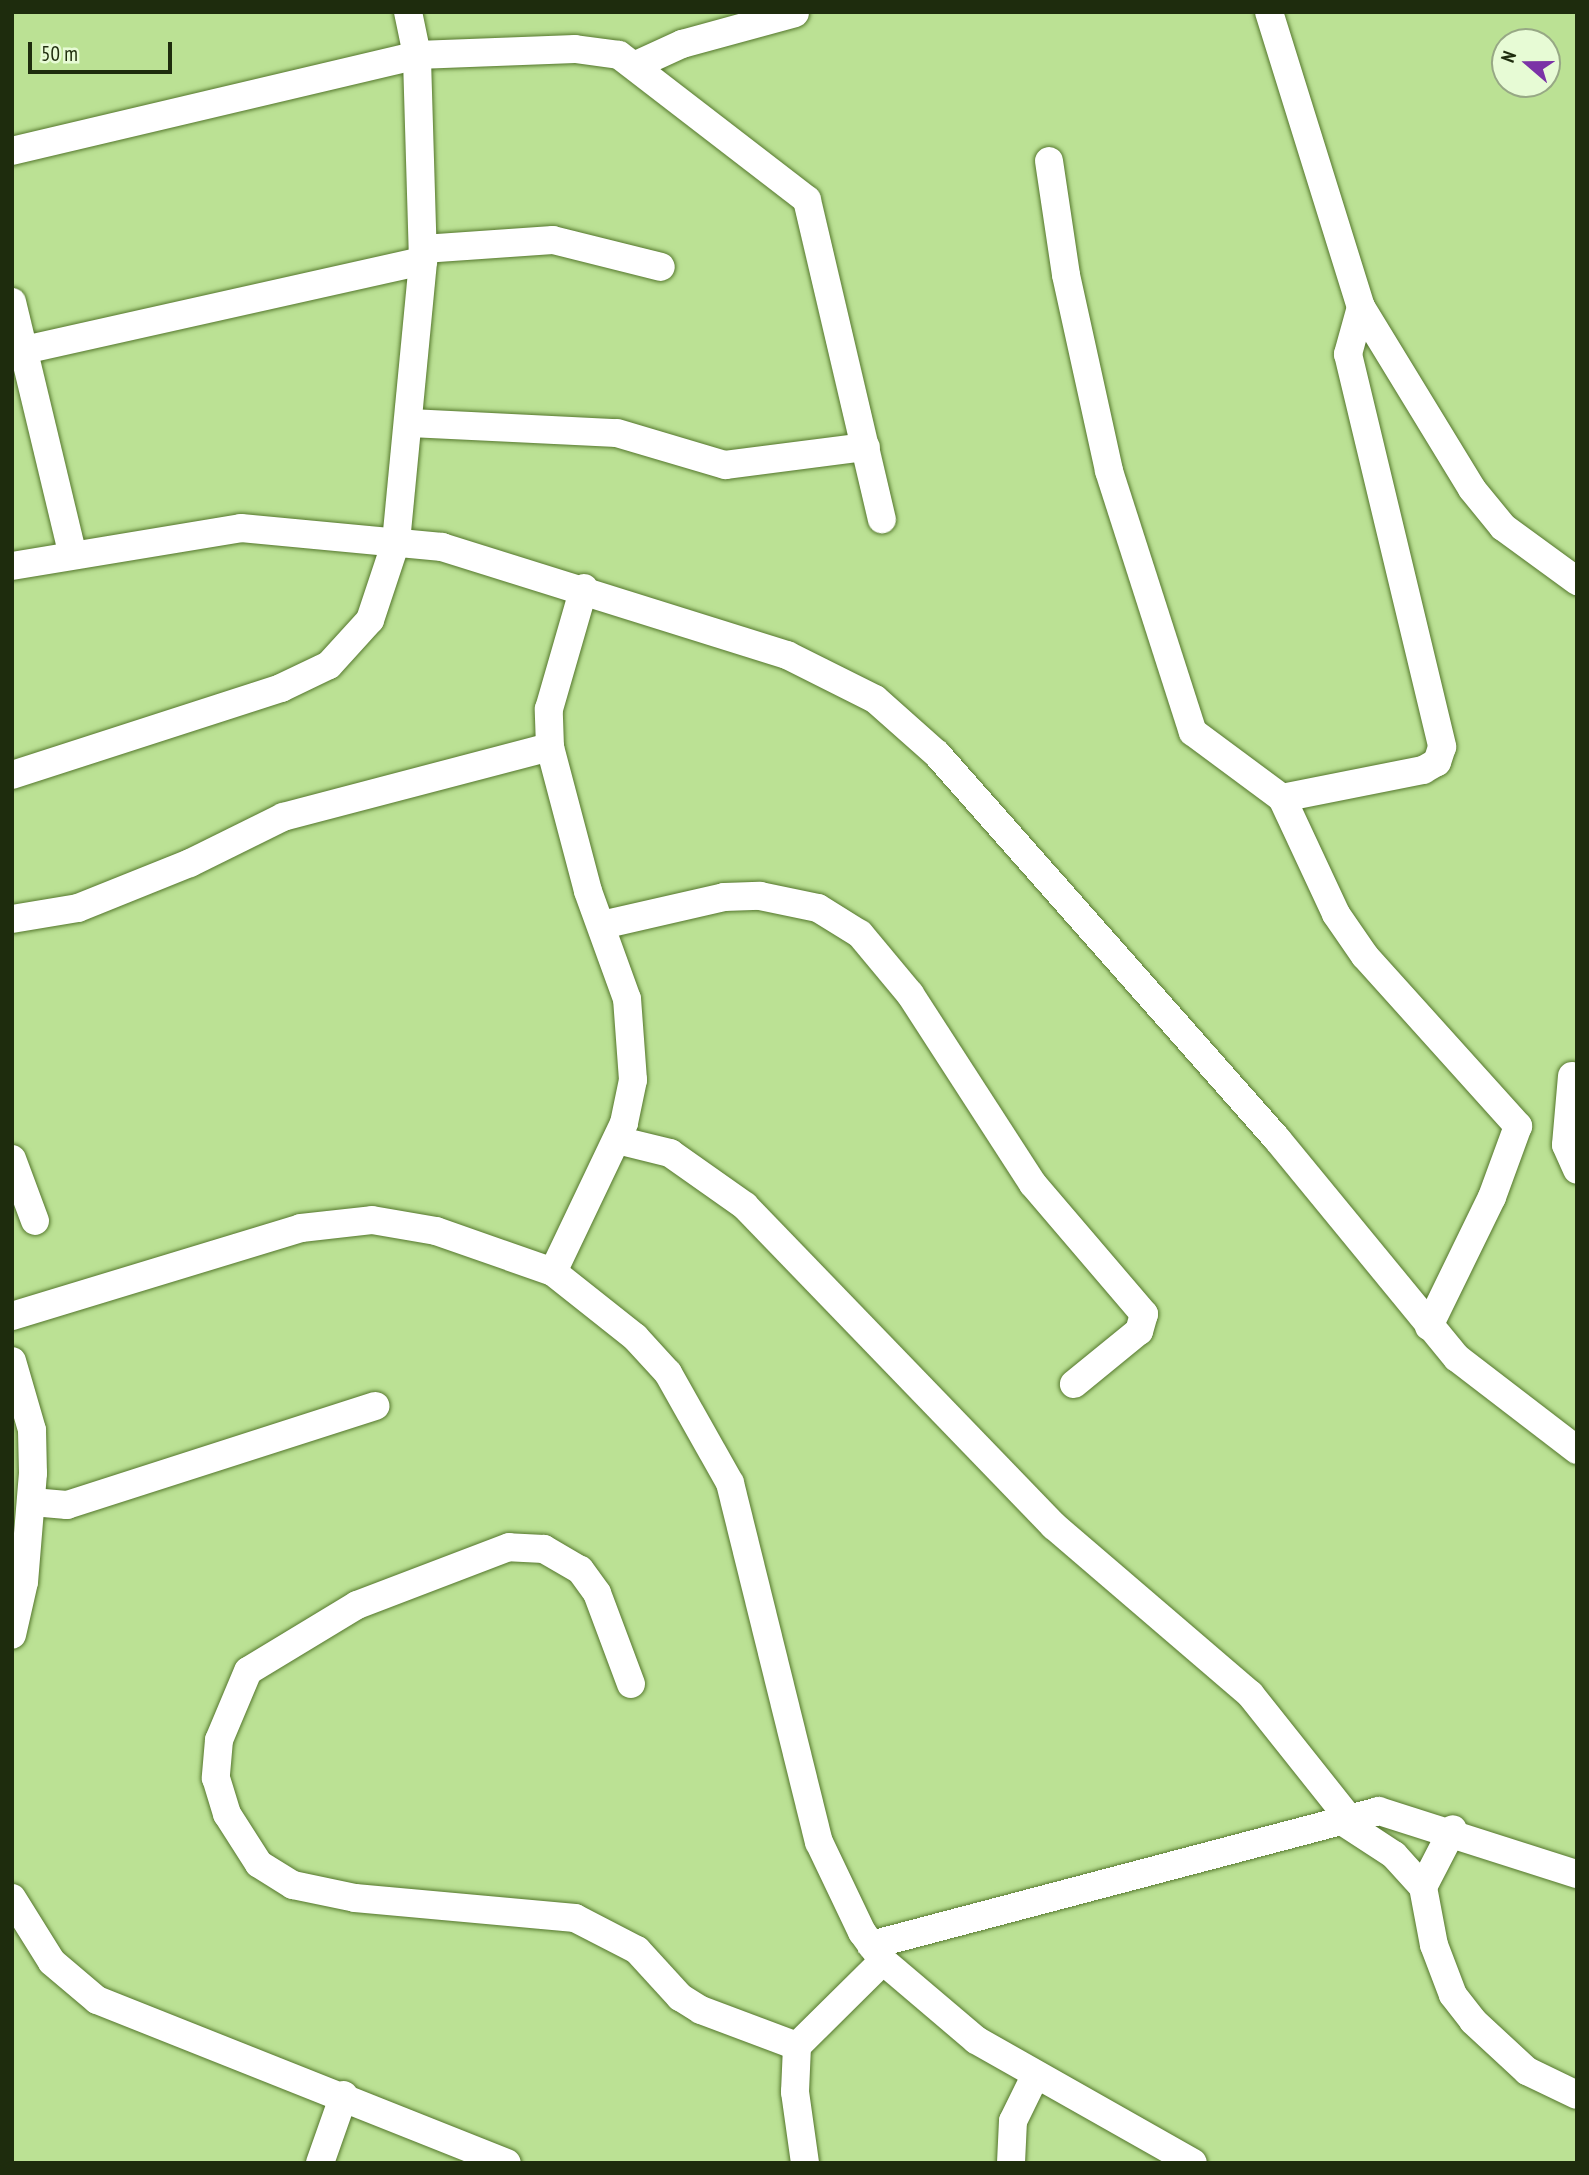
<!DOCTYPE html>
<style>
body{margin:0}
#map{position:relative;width:1589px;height:2175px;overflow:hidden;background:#bbe194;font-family:"PT Sans Narrow",sans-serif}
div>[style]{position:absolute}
.roads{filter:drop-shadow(0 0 2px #55772d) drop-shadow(0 0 2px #55772d)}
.minor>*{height:28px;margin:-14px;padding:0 14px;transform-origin:14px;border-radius:14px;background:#fff}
span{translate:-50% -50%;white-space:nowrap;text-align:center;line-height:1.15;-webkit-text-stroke:5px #e7fbd5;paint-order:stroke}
.frame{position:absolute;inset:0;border:14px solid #1e2c0d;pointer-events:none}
.north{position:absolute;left:1491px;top:28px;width:70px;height:70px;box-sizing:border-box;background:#e7fbd5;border:2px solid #97a885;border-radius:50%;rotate:290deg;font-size:19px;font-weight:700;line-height:28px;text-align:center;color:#1e2c0d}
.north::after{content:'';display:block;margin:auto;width:24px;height:32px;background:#7b33a6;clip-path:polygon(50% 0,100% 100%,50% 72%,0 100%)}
.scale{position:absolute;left:28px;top:42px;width:144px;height:32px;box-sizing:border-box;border:4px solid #1e2c0d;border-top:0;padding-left:9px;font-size:21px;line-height:24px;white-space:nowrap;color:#1e2c0d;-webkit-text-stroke:5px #e7fbd5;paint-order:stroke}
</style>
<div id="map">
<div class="roads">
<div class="minor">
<i style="left:1269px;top:12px;width:309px;rotate:72.7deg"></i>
<i style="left:1361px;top:307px;width:49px;rotate:105.5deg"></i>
<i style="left:1348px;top:354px;width:404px;rotate:76.5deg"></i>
<i style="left:1442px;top:747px;width:16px;rotate:108deg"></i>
<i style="left:1437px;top:762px;width:16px;rotate:150deg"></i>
<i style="left:1423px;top:770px;width:144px;rotate:168.8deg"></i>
<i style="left:636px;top:65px;width:51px;rotate:-24.5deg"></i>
<i style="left:682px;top:44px;width:117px;rotate:-15.3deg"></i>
<i style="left:12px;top:151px;width:416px;rotate:-13.3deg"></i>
<i style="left:417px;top:55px;width:158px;rotate:-2.2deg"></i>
<i style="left:575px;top:49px;width:44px;rotate:7.8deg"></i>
<i style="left:619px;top:55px;width:237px;rotate:37.6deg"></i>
<i style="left:807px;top:200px;width:328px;rotate:76.8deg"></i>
<i style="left:1049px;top:161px;width:115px;rotate:81.5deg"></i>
<i style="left:1066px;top:275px;width:201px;rotate:77.6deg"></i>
<i style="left:1109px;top:471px;width:274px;rotate:72.2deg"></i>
<i style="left:1193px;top:732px;width:111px;rotate:36.6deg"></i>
<i style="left:1282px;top:798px;width:128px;rotate:65deg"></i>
<i style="left:1336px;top:914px;width:51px;rotate:55.4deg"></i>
<i style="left:1365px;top:956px;width:229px;rotate:48deg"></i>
<i style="left:1518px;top:1126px;width:76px;rotate:110.1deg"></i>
<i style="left:1492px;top:1197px;width:144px;rotate:116deg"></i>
<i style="left:423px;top:249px;width:130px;rotate:-4deg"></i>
<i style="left:553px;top:240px;width:111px;rotate:14deg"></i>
<i style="left:12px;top:302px;width:257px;rotate:76.5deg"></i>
<i style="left:1361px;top:307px;width:213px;rotate:58.6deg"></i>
<i style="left:1472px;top:489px;width:49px;rotate:50.8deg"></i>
<i style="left:1503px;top:527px;width:92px;rotate:36.1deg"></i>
<i style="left:24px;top:350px;width:409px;rotate:-12.6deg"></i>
<i style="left:410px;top:423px;width:207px;rotate:2.8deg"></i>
<i style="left:617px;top:433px;width:113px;rotate:16.5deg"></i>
<i style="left:725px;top:465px;width:142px;rotate:-7.3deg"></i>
<i style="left:12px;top:566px;width:232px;rotate:-9.4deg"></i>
<i style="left:241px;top:528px;width:202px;rotate:5.4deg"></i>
<i style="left:442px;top:547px;width:362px;rotate:17.4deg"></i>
<i style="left:787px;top:655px;width:98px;rotate:26.6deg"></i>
<i style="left:875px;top:699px;width:83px;rotate:41.6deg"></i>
<i style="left:937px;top:754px;width:514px;rotate:48.55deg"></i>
<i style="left:1277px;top:1139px;width:283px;rotate:50.6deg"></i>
<i style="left:1457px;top:1358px;width:151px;rotate:37.5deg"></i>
<i style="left:12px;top:775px;width:283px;rotate:-17.9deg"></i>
<i style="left:281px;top:688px;width:53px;rotate:-25.6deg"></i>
<i style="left:329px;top:665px;width:61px;rotate:-47.7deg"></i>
<i style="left:370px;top:620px;width:82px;rotate:-71.6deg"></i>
<i style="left:396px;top:542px;width:282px;rotate:-84.5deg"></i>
<i style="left:423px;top:261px;width:206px;rotate:-91.7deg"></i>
<i style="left:417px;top:55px;width:44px;rotate:-101.8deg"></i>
<i style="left:12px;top:919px;width:67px;rotate:-9.5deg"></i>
<i style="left:78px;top:908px;width:121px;rotate:-21.9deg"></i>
<i style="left:190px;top:863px;width:104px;rotate:-26.3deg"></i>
<i style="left:283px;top:817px;width:276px;rotate:-14.7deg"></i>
<i style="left:602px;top:925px;width:125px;rotate:-12.9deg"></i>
<i style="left:724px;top:897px;width:36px;rotate:-2deg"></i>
<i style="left:760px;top:896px;width:59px;rotate:11.7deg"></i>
<i style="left:818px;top:908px;width:49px;rotate:31.8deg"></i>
<i style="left:860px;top:934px;width:78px;rotate:50.2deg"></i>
<i style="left:910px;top:994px;width:226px;rotate:57.1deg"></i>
<i style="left:1033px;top:1184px;width:171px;rotate:49.5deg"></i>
<i style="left:1144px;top:1314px;width:18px;rotate:106deg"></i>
<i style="left:1139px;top:1331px;width:84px;rotate:140.8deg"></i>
<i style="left:1572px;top:1076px;width:69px;rotate:95deg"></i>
<i style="left:1566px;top:1145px;width:27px;rotate:66deg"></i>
<i style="left:617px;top:1140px;width:55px;rotate:13.8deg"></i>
<i style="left:670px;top:1153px;width:92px;rotate:35.2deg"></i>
<i style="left:745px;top:1206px;width:445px;rotate:46deg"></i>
<i style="left:1054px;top:1526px;width:258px;rotate:40.6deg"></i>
<i style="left:1250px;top:1694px;width:157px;rotate:51.5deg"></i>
<i style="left:12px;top:1159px;width:66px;rotate:69.6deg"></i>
<i style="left:553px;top:1272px;width:165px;rotate:-64.5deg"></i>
<i style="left:624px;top:1123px;width:44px;rotate:-78.2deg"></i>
<i style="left:633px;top:1080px;width:81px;rotate:-94.2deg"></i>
<i style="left:627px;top:999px;width:115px;rotate:-109.9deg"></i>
<i style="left:588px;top:891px;width:149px;rotate:-104.8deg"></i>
<i style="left:550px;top:747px;width:38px;rotate:-92deg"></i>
<i style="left:549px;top:709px;width:126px;rotate:-73.9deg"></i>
<i style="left:12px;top:1316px;width:302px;rotate:-16.9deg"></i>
<i style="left:301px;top:1228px;width:71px;rotate:-6.4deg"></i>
<i style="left:372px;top:1220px;width:65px;rotate:9.8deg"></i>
<i style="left:436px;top:1231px;width:124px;rotate:19.3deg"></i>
<i style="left:553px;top:1272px;width:105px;rotate:38.4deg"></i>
<i style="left:635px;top:1337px;width:49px;rotate:47.5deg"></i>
<i style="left:668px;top:1373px;width:126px;rotate:60.6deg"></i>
<i style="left:730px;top:1483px;width:370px;rotate:76.1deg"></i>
<i style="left:819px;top:1842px;width:100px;rotate:64.5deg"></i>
<i style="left:862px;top:1932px;width:36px;rotate:54deg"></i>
<i style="left:883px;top:1961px;width:122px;rotate:40.3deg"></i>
<i style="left:976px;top:2040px;width:249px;rotate:29.5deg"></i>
<i style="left:12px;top:1361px;width:72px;rotate:73.8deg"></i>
<i style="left:32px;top:1430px;width:43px;rotate:88.7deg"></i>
<i style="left:33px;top:1473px;width:109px;rotate:94.7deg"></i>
<i style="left:24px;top:1582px;width:54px;rotate:102.8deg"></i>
<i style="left:32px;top:1502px;width:35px;rotate:5deg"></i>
<i style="left:67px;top:1505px;width:324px;rotate:-17.8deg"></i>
<i style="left:631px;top:1684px;width:97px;rotate:-110.5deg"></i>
<i style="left:597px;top:1593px;width:29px;rotate:-126deg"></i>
<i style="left:580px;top:1570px;width:42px;rotate:-149.7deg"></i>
<i style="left:544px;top:1549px;width:35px;rotate:-177deg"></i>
<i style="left:509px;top:1547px;width:163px;rotate:159.1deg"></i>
<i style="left:357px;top:1605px;width:127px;rotate:148.8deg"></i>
<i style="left:248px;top:1671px;width:75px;rotate:112.8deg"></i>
<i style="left:219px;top:1740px;width:38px;rotate:95deg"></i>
<i style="left:216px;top:1778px;width:38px;rotate:73deg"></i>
<i style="left:227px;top:1814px;width:59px;rotate:57.4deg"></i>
<i style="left:259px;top:1864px;width:40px;rotate:32deg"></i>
<i style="left:293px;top:1885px;width:63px;rotate:11.8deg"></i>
<i style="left:355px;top:1898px;width:221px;rotate:5.2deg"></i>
<i style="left:575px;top:1918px;width:70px;rotate:27.3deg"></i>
<i style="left:637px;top:1950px;width:64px;rotate:47.5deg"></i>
<i style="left:680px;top:1997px;width:25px;rotate:32deg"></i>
<i style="left:701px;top:2010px;width:103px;rotate:20.6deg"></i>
<i style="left:1339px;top:1819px;width:66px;rotate:33.2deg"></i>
<i style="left:1394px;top:1855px;width:43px;rotate:47.8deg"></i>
<i style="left:1423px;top:1887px;width:59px;rotate:79.3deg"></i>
<i style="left:1434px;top:1945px;width:53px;rotate:69.2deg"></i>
<i style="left:1453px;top:1995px;width:33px;rotate:52deg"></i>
<i style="left:1473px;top:2021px;width:74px;rotate:42.8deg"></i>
<i style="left:1527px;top:2071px;width:55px;rotate:25.6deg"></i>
<i style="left:1423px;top:1887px;width:65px;rotate:-62.7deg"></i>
<i style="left:12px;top:1898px;width:75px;rotate:58deg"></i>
<i style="left:52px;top:1962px;width:59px;rotate:40.2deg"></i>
<i style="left:97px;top:2000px;width:441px;rotate:21.7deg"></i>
<i style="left:871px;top:1945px;width:525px;rotate:-14.78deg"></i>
<i style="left:1379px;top:1811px;width:208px;rotate:17.7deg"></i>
<i style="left:320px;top:2163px;width:72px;rotate:-70.6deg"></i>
<i style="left:805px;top:2163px;width:72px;rotate:-98deg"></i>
<i style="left:795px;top:2092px;width:46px;rotate:-87.5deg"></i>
<i style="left:797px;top:2046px;width:121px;rotate:-44.7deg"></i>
<i style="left:1011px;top:2163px;width:42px;rotate:-87.3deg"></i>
<i style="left:1013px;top:2121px;width:50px;rotate:-63.9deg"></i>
</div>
</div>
<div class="frame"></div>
<div class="north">N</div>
<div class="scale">50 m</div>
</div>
